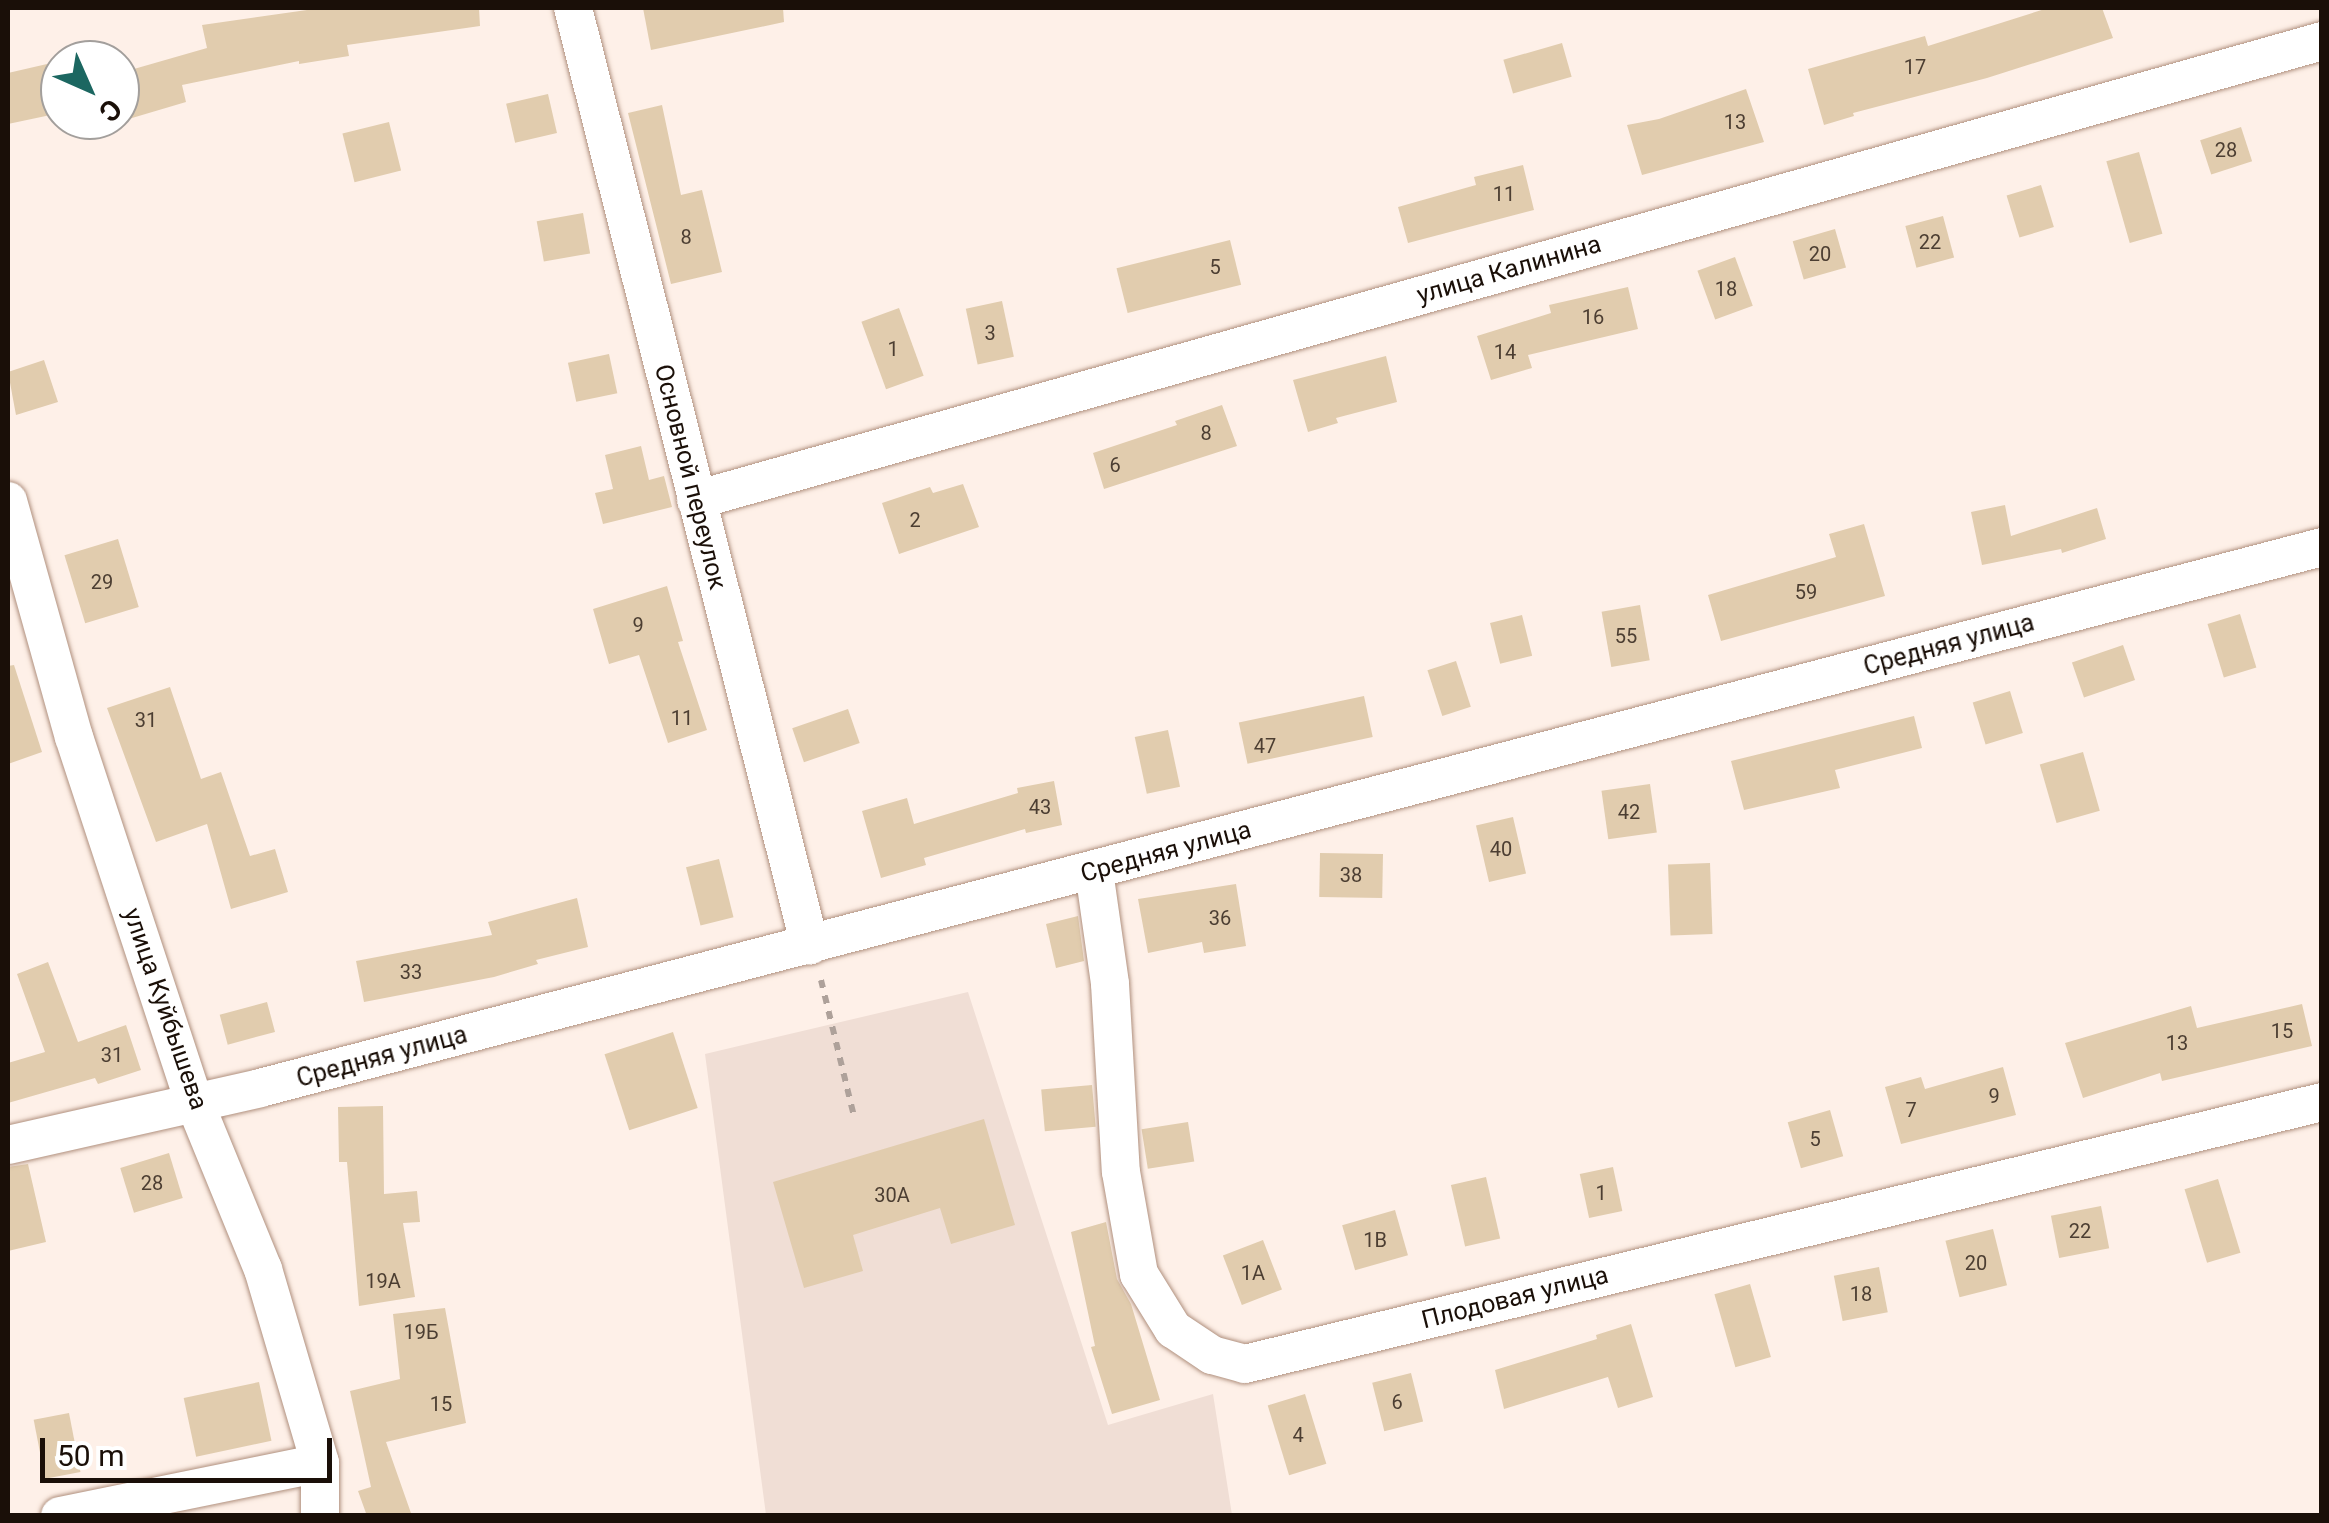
<!DOCTYPE html>
<meta charset="utf-8">
<style>
body{margin:0}
#map{position:relative;width:2329px;height:1523px;overflow:hidden;background:#fef0e8;font-family:Roboto,sans-serif}
div>[style]{position:absolute}
.built>*{inset:0;background:#f0ded5}
.building>*{inset:0;background:#e1ccae;transform-origin:0 0}
.path>*{height:6px;margin-top:-3px;transform-origin:0;background:repeating-linear-gradient(90deg,#aea19a 0 8px,transparent 0 16px)}
.roads{filter:drop-shadow(0 0 2px #b0907e) drop-shadow(0 0 2px #b0907e)}
.street>*{height:38px;margin:-19px;padding:0 19px;transform-origin:19px;border-radius:19px;background:#fff}
span{translate:-50% -50%;white-space:nowrap;text-align:center;line-height:1.15;-webkit-text-stroke:8px #fff;paint-order:stroke}
.number-label{font-size:20px;color:#4c3e32}
.number-label span{-webkit-text-stroke-width:0}
.street-label{font-size:25px;color:#1a0f08}
.frame{position:absolute;inset:0;border:10px solid #1a0f08;pointer-events:none}
.north{position:absolute;left:40px;top:40px;width:100px;height:100px;box-sizing:border-box;background:#fff;border:2px solid #a39f9c;border-radius:50%;rotate:135deg;font-size:28px;font-weight:700;line-height:40px;text-align:center;color:#1a0f08}
.north::after{content:'';display:block;margin:auto;width:35px;height:45px;background:#1c6761;clip-path:polygon(50% 0,100% 100%,50% 72%,0 100%)}
.scale{position:absolute;left:40px;top:1438px;width:292px;height:45px;box-sizing:border-box;border:5px solid #1a0f08;border-top:0;padding-left:12px;font-size:30px;line-height:35px;white-space:nowrap;color:#1a0f08;-webkit-text-stroke:8px #fff;paint-order:stroke}
</style>
<div id="map">
<div class="built">
<i style="clip-path:polygon(968px 992px,1108px 1425px,1213px 1394px,1232px 1515px,766px 1515px,705px 1054px)"></i>
</div>
<div class="building">
<i style="clip-path:polygon(321px 8px,479px 8px,480px 26px,347px 45px,349px 56px,299px 64px,299px 61px,182px 85px,186px 102px,78px 134px,74px 120px,120px 120px,120px 73px,207px 48px,202px 25px)"></i>
<i style="clip-path:polygon(643px 8px,783px 8px,784px 22px,651px 50px)"></i>
<i style="clip-path:polygon(2048px 8px,2102px 8px,2113px 38px,1987px 78px,1853px 113px,1854px 116px,1824px 125px,1808px 69px,1925px 36px,1928px 46px)"></i>
<i style="left:1562px;top:43px;width:35px;height:61px;rotate:74deg"></i>
<i style="clip-path:polygon(60px 61px,60px 113px,8px 124px,8px 73px)"></i>
<i style="clip-path:polygon(1746px 89px,1764px 142px,1642px 175px,1627px 125px,1659px 119px)"></i>
<i style="left:548px;top:94px;width:40px;height:43px;rotate:77deg"></i>
<i style="clip-path:polygon(662px 105px,681px 195px,702px 190px,722px 272px,671px 284px,628px 113px)"></i>
<i style="left:389px;top:122px;width:50px;height:48px;rotate:76deg"></i>
<i style="left:2241px;top:127px;width:36px;height:43px;rotate:72deg"></i>
<i style="left:2139px;top:152px;width:85px;height:34px;rotate:74deg"></i>
<i style="clip-path:polygon(1523px 165px,1534px 210px,1408px 243px,1398px 207px,1476px 185px,1474px 177px)"></i>
<i style="left:2041px;top:185px;width:44px;height:36px;rotate:73deg"></i>
<i style="left:583px;top:213px;width:41px;height:47px;rotate:80deg"></i>
<i style="left:1943px;top:216px;width:43px;height:39px;rotate:75deg"></i>
<i style="left:1835px;top:229px;width:40px;height:44px;rotate:74deg"></i>
<i style="left:1230px;top:240px;width:46px;height:117px;rotate:76deg"></i>
<i style="left:1735px;top:257px;width:52px;height:40px;rotate:70deg"></i>
<i style="clip-path:polygon(1628px 287px,1638px 329px,1528px 355px,1532px 368px,1491px 380px,1477px 336px,1551px 313px,1549px 305px)"></i>
<i style="left:1002px;top:301px;width:57px;height:37px;rotate:78deg"></i>
<i style="left:899px;top:308px;width:72px;height:40px;rotate:70deg"></i>
<i style="left:609px;top:354px;width:40px;height:42px;rotate:78deg"></i>
<i style="clip-path:polygon(1386px 356px,1397px 402px,1336px 418px,1338px 423px,1308px 432px,1293px 380px)"></i>
<i style="clip-path:polygon(44px 360px,58px 402px,16px 415px,8px 372px)"></i>
<i style="clip-path:polygon(1222px 405px,1237px 446px,1104px 489px,1093px 453px,1177px 425px,1175px 421px)"></i>
<i style="clip-path:polygon(641px 446px,649px 480px,664px 476px,672px 507px,603px 524px,595px 493px,613px 489px,605px 455px)"></i>
<i style="clip-path:polygon(963px 484px,979px 527px,899px 554px,882px 503px,930px 487px,933px 493px)"></i>
<i style="clip-path:polygon(2005px 505px,2011px 536px,2097px 508px,2106px 539px,2062px 553px,2061px 549px,1982px 565px,1971px 512px)"></i>
<i style="clip-path:polygon(1864px 524px,1885px 596px,1721px 641px,1708px 595px,1836px 557px,1829px 534px)"></i>
<i style="left:118px;top:539px;width:71px;height:56px;rotate:73deg"></i>
<i style="clip-path:polygon(667px 586px,683px 641px,678px 642px,707px 730px,668px 743px,639px 655px,609px 664px,593px 609px)"></i>
<i style="left:1640px;top:605px;width:56px;height:39px;rotate:80deg"></i>
<i style="left:2240px;top:614px;width:56px;height:34px;rotate:73deg"></i>
<i style="left:1522px;top:615px;width:42px;height:33px;rotate:76deg"></i>
<i style="left:2123px;top:645px;width:37px;height:54px;rotate:71deg"></i>
<i style="left:1456px;top:661px;width:48px;height:30px;rotate:72deg"></i>
<i style="clip-path:polygon(14px 665px,42px 752px,8px 764px,8px 666px)"></i>
<i style="clip-path:polygon(170px 687px,201px 779px,221px 772px,250px 856px,275px 849px,288px 892px,231px 909px,207px 824px,156px 842px,107px 708px)"></i>
<i style="left:2010px;top:691px;width:44px;height:39px;rotate:73deg"></i>
<i style="left:1364px;top:696px;width:42px;height:128px;rotate:78deg"></i>
<i style="left:848px;top:709px;width:36px;height:59px;rotate:71deg"></i>
<i style="clip-path:polygon(1914px 716px,1922px 748px,1835px 770px,1840px 788px,1744px 810px,1731px 761px)"></i>
<i style="left:1168px;top:730px;width:58px;height:34px;rotate:78deg"></i>
<i style="left:2083px;top:752px;width:61px;height:45px;rotate:74deg"></i>
<i style="clip-path:polygon(1054px 781px,1062px 825px,1026px 833px,1025px 829px,924px 858px,926px 865px,881px 878px,862px 811px,907px 798px,914px 824px,1018px 793px,1017px 788px)"></i>
<i style="left:1650px;top:784px;width:49px;height:49px;rotate:82deg"></i>
<i style="left:1513px;top:817px;width:58px;height:38px;rotate:77deg"></i>
<i style="left:1320px;top:853px;width:63px;height:44px;rotate:1deg"></i>
<i style="left:719px;top:859px;width:60px;height:34px;rotate:76deg"></i>
<i style="left:1710px;top:863px;width:71px;height:42px;rotate:88deg"></i>
<i style="clip-path:polygon(1236px 884px,1246px 946px,1204px 953px,1202px 942px,1148px 953px,1138px 899px)"></i>
<i style="clip-path:polygon(577px 898px,588px 947px,536px 960px,538px 964px,494px 977px,364px 1002px,356px 961px,492px 935px,488px 922px)"></i>
<i style="clip-path:polygon(1078px 916px,1084px 961px,1056px 968px,1046px 924px)"></i>
<i style="clip-path:polygon(48px 962px,78px 1042px,126px 1025px,141px 1070px,98px 1084px,95px 1078px,8px 1103px,8px 1063px,45px 1052px,17px 974px)"></i>
<i style="left:267px;top:1002px;width:31px;height:49px;rotate:75deg"></i>
<i style="clip-path:polygon(2302px 1004px,2312px 1046px,2162px 1081px,2160px 1073px,2083px 1098px,2065px 1043px,2191px 1006px,2197px 1028px)"></i>
<i style="left:673px;top:1032px;width:80px;height:72px;rotate:72deg"></i>
<i style="clip-path:polygon(2003px 1067px,2016px 1115px,1901px 1144px,1885px 1087px,1921px 1077px,1925px 1089px)"></i>
<i style="left:1092px;top:1085px;width:42px;height:51px;rotate:85deg"></i>
<i style="clip-path:polygon(383px 1106px,384px 1194px,417px 1191px,420px 1222px,403px 1223px,415px 1297px,359px 1306px,347px 1162px,339px 1162px,338px 1107px)"></i>
<i style="left:1830px;top:1110px;width:48px;height:44px;rotate:74deg"></i>
<i style="clip-path:polygon(984px 1119px,1015px 1225px,951px 1244px,940px 1208px,853px 1235px,863px 1271px,804px 1288px,773px 1182px)"></i>
<i style="left:1188px;top:1122px;width:40px;height:47px;rotate:81deg"></i>
<i style="left:169px;top:1153px;width:47px;height:51px;rotate:73deg"></i>
<i style="clip-path:polygon(28px 1164px,46px 1242px,8px 1251px,8px 1167px)"></i>
<i style="left:1613px;top:1167px;width:45px;height:34px;rotate:78deg"></i>
<i style="left:1486px;top:1177px;width:63px;height:36px;rotate:77deg"></i>
<i style="left:2218px;top:1179px;width:77px;height:35px;rotate:73deg"></i>
<i style="left:2101px;top:1206px;width:43px;height:51px;rotate:79deg"></i>
<i style="left:1395px;top:1210px;width:47px;height:55px;rotate:74deg"></i>
<i style="clip-path:polygon(1106px 1222px,1117px 1279px,1131px 1304px,1160px 1400px,1112px 1414px,1091px 1347px,1095px 1346px,1071px 1232px)"></i>
<i style="left:1993px;top:1229px;width:58px;height:49px;rotate:76deg"></i>
<i style="left:1263px;top:1240px;width:53px;height:43px;rotate:69deg"></i>
<i style="left:1879px;top:1267px;width:46px;height:46px;rotate:79deg"></i>
<i style="left:1750px;top:1284px;width:76px;height:37px;rotate:74deg"></i>
<i style="clip-path:polygon(445px 1308px,466px 1423px,386px 1442px,412px 1516px,367px 1516px,358px 1491px,371px 1487px,350px 1391px,400px 1379px,393px 1314px)"></i>
<i style="clip-path:polygon(1631px 1324px,1653px 1397px,1618px 1408px,1608px 1377px,1504px 1409px,1495px 1370px,1597px 1339px,1596px 1335px)"></i>
<i style="left:1411px;top:1373px;width:50px;height:40px;rotate:76deg"></i>
<i style="left:259px;top:1382px;width:60px;height:77px;rotate:78deg"></i>
<i style="left:1305px;top:1394px;width:73px;height:39px;rotate:73deg"></i>
<i style="left:69px;top:1413px;width:60px;height:36px;rotate:79deg"></i>
</div>
<div class="path">
<i style="left:821px;top:980px;width:140px;rotate:76.4deg"></i>
</div>
<div class="roads">
<div class="street">
<i style="left:573px;top:8px;width:967px;rotate:75.82deg"></i>
<i style="left:696px;top:500px;width:1690px;rotate:-15.76deg"></i>
<i style="left:8px;top:501px;width:245px;rotate:74.4deg"></i>
<i style="left:74px;top:737px;width:383px;rotate:71.8deg"></i>
<i style="left:194px;top:1101px;width:182px;rotate:67.7deg"></i>
<i style="left:263px;top:1269px;width:202px;rotate:73.6deg"></i>
<i style="left:320px;top:1463px;width:53px;rotate:90deg"></i>
<i style="left:1094px;top:871px;width:114px;rotate:81.9deg"></i>
<i style="left:1110px;top:984px;width:188px;rotate:86.7deg"></i>
<i style="left:1121px;top:1172px;width:104px;rotate:80deg"></i>
<i style="left:1139px;top:1274px;width:65px;rotate:58.3deg"></i>
<i style="left:1173px;top:1329px;width:47px;rotate:33.7deg"></i>
<i style="left:1212px;top:1355px;width:34px;rotate:15deg"></i>
<i style="left:1245px;top:1364px;width:1108px;rotate:-13.67deg"></i>
<i style="left:8px;top:1145px;width:258px;rotate:-12.7deg"></i>
<i style="left:260px;top:1088px;width:2132px;rotate:-14.7deg"></i>
<i style="left:60px;top:1516px;width:265px;rotate:-11.5deg"></i>
</div>
</div>
<div class="number-label">
<span style="left:1915px;top:67px">17</span>
<span style="left:1735px;top:122px">13</span>
<span style="left:2226px;top:150px">28</span>
<span style="left:1504px;top:194px">11</span>
<span style="left:686px;top:237px">8</span>
<span style="left:1930px;top:242px">22</span>
<span style="left:1820px;top:254px">20</span>
<span style="left:1215px;top:267px">5</span>
<span style="left:1726px;top:289px">18</span>
<span style="left:1593px;top:317px">16</span>
<span style="left:990px;top:333px">3</span>
<span style="left:893px;top:349px">1</span>
<span style="left:1505px;top:352px">14</span>
<span style="left:1206px;top:433px">8</span>
<span style="left:1115px;top:465px">6</span>
<span style="left:915px;top:520px">2</span>
<span style="left:102px;top:582px">29</span>
<span style="left:1806px;top:592px">59</span>
<span style="left:638px;top:625px">9</span>
<span style="left:1626px;top:636px">55</span>
<span style="left:682px;top:718px">11</span>
<span style="left:146px;top:720px">31</span>
<span style="left:1265px;top:746px">47</span>
<span style="left:1040px;top:807px">43</span>
<span style="left:1629px;top:812px">42</span>
<span style="left:1501px;top:849px">40</span>
<span style="left:1351px;top:875px">38</span>
<span style="left:1220px;top:918px">36</span>
<span style="left:411px;top:972px">33</span>
<span style="left:2282px;top:1031px">15</span>
<span style="left:2177px;top:1043px">13</span>
<span style="left:112px;top:1055px">31</span>
<span style="left:1994px;top:1096px">9</span>
<span style="left:1911px;top:1110px">7</span>
<span style="left:1815px;top:1139px">5</span>
<span style="left:152px;top:1183px">28</span>
<span style="left:1601px;top:1193px">1</span>
<span style="left:892px;top:1195px">30А</span>
<span style="left:2080px;top:1231px">22</span>
<span style="left:1375px;top:1240px">1В</span>
<span style="left:1976px;top:1263px">20</span>
<span style="left:1253px;top:1273px">1А</span>
<span style="left:383px;top:1281px">19А</span>
<span style="left:1861px;top:1294px">18</span>
<span style="left:421px;top:1332px">19Б</span>
<span style="left:1397px;top:1402px">6</span>
<span style="left:441px;top:1404px">15</span>
<span style="left:1298px;top:1435px">4</span>
</div>
<div class="street-label">
<span style="left:1509px;top:270px;rotate:-16deg">улица Калинина</span>
<span style="left:690px;top:477px;rotate:76deg">Основной переулок</span>
<span style="left:1949px;top:645px;rotate:-15deg">Средняя улица</span>
<span style="left:1166px;top:852px;rotate:-15deg">Средняя улица</span>
<span style="left:165px;top:1009px;rotate:71deg">улица Куйбышева</span>
<span style="left:382px;top:1057px;rotate:-15deg">Средняя улица</span>
<span style="left:1515px;top:1298px;rotate:-14deg">Плодовая улица</span>
</div>
<div class="frame"></div>
<div class="north">С</div>
<div class="scale">50 m</div>
</div>
